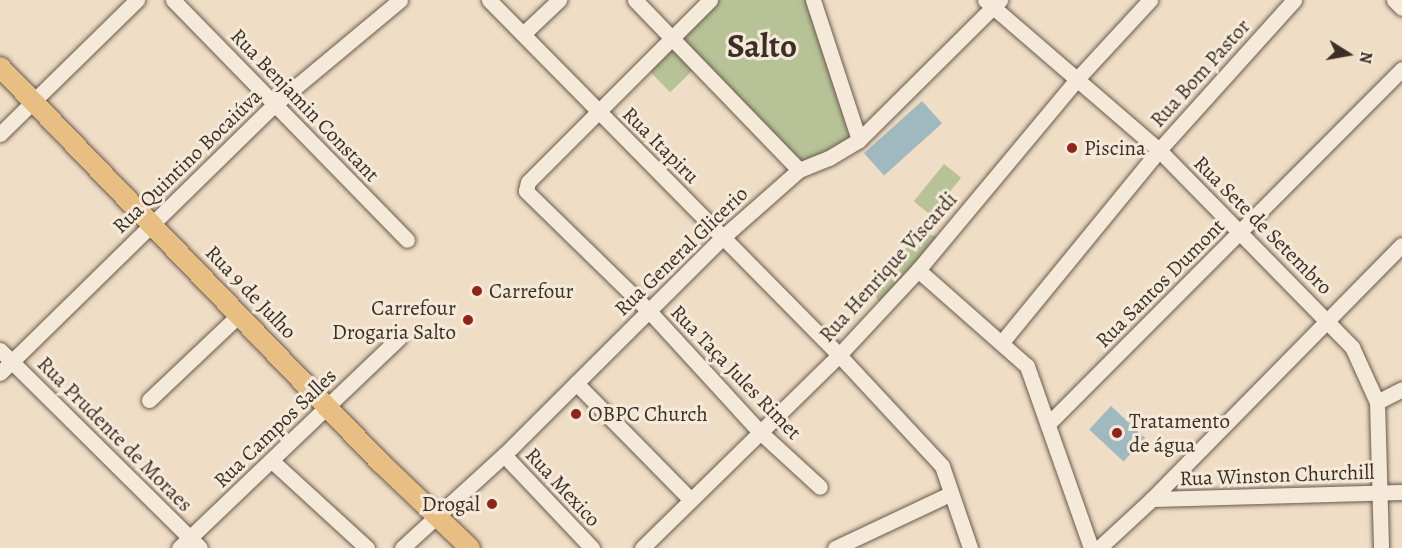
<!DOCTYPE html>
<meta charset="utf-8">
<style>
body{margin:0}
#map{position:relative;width:1402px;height:548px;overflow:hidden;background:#efddc5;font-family:Alegreya,serif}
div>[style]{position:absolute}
.green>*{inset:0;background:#b7c296;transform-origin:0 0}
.water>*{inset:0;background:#a0b8c0;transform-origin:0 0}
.roads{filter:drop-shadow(0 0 2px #685b4d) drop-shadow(0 0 2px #685b4d)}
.minor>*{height:15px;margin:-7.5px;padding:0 7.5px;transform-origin:7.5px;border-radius:7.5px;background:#f5e9d9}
.major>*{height:20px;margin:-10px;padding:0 10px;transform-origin:10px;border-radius:10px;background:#e8be82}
.dots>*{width:16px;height:16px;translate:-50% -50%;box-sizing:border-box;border:3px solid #f5e9d9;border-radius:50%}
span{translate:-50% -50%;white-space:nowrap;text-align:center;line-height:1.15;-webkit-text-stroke:6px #f5e9d9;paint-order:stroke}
.street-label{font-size:21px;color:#3b3025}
.poi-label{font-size:21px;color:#3b3025}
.left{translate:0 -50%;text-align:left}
.right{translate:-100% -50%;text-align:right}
.town-label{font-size:33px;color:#3b3025;font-weight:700}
.north{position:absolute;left:1318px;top:24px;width:60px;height:60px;-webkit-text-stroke:4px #f5e9d9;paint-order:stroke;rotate:101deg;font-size:16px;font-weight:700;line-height:24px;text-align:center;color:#3b3025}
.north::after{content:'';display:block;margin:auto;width:21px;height:27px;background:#3b3025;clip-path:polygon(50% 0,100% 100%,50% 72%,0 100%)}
</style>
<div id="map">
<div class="green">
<i style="clip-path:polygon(712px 0,811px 0,856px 141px,799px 169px,674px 39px)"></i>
<i style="left:673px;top:45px;width:32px;height:35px;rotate:46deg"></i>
<i style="left:944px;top:164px;width:22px;height:48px;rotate:39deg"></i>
<i style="clip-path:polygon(922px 233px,940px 237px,880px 303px,867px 285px)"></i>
</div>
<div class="water">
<i style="left:922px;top:101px;width:30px;height:78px;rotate:48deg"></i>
<i style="left:1111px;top:406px;width:47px;height:32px;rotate:43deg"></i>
</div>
<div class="roads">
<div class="minor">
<i style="left:173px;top:0;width:335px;rotate:45.7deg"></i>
<i style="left:489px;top:0;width:499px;rotate:45.4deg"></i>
<i style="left:839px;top:355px;width:151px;rotate:47.1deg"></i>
<i style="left:942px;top:466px;width:87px;rotate:71.1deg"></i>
<i style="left:635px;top:0;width:236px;rotate:46deg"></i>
<i style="left:710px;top:0;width:257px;rotate:135deg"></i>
<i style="left:528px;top:182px;width:9px;rotate:103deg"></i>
<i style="left:526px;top:191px;width:172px;rotate:44.3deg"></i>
<i style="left:649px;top:311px;width:164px;rotate:47.5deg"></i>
<i style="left:760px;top:432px;width:81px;rotate:42.5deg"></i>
<i style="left:813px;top:0;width:147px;rotate:71.8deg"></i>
<i style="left:985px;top:0;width:230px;rotate:40.8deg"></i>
<i style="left:1159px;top:150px;width:276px;rotate:45.6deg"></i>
<i style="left:1352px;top:347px;width:60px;rotate:65.6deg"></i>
<i style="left:1377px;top:402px;width:146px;rotate:88.4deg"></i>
<i style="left:1394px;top:0;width:11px;rotate:45deg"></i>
<i style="left:523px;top:34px;width:50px;rotate:-43.4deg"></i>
<i style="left:0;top:134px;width:192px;rotate:-44.4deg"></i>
<i style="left:918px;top:270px;width:145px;rotate:41.4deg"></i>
<i style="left:1027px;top:366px;width:193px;rotate:70.6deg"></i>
<i style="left:1002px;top:342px;width:248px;rotate:-50.7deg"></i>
<i style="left:1159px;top:150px;width:202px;rotate:-48deg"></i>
<i style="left:0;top:350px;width:281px;rotate:44.7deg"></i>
<i style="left:0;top:373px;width:383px;rotate:-44.4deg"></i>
<i style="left:274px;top:105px;width:164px;rotate:-39.8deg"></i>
<i style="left:576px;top:383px;width:164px;rotate:45.5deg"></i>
<i style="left:149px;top:400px;width:124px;rotate:-43.4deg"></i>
<i style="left:1377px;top:402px;width:28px;rotate:-27deg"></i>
<i style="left:1048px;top:424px;width:501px;rotate:-45.08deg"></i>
<i style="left:504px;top:455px;width:128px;rotate:46.6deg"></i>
<i style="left:272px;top:461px;width:129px;rotate:42.5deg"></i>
<i style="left:1152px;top:499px;width:250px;rotate:-1.6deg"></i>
<i style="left:179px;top:548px;width:304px;rotate:-43.7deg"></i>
<i style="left:402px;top:548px;width:138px;rotate:-42.4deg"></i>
<i style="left:504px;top:455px;width:309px;rotate:-44.9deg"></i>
<i style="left:723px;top:237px;width:101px;rotate:-41.4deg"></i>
<i style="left:799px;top:170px;width:32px;rotate:-22deg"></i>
<i style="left:829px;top:158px;width:35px;rotate:-31deg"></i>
<i style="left:859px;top:140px;width:199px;rotate:-44.8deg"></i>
<i style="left:642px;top:548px;width:276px;rotate:-44.4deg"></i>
<i style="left:839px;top:355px;width:116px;rotate:-47.1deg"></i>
<i style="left:918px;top:270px;width:249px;rotate:-50.2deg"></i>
<i style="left:1077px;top:79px;width:108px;rotate:-47.3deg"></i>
<i style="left:835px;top:548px;width:127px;rotate:-25.2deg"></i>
<i style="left:1099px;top:548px;width:72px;rotate:-42.8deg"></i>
<i style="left:1152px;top:499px;width:356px;rotate:-45.5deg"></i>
</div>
<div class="major">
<i style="left:0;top:67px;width:550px;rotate:46.11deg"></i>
<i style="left:381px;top:463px;width:123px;rotate:43.7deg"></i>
</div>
</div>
<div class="dots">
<i style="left:1072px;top:148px;background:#8f2418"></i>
<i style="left:477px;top:291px;background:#8f2418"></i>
<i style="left:468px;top:320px;background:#8f2418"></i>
<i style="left:576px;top:414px;background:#8f2418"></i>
<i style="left:1117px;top:433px;background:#8f2418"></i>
<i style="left:492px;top:504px;background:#8f2418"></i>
</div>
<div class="street-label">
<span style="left:1200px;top:73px;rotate:-48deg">Rua Bom Pastor</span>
<span style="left:305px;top:105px;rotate:46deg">Rua Benjamin Constant</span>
<span style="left:661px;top:145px;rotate:45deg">Rua Itapiru</span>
<span style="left:187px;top:161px;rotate:-44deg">Rua Quintino Bocaiúva</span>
<span style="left:1263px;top:225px;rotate:45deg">Rua Sete de Setembro</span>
<span style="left:681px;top:251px;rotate:-44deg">Rua General Glicerio</span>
<span style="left:888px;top:267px;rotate:-48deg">Rua Henrique Viscardi</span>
<span style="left:1160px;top:283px;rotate:-45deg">Rua Santos Dumont</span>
<span style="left:251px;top:292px;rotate:46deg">Rua 9 de Julho</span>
<span style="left:736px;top:372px;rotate:46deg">Rua Taça Jules Rimet</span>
<span style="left:275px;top:428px;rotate:-44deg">Rua Campos Salles</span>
<span style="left:115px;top:434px;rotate:45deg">Rua Prudente de Moraes</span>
<span style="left:1277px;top:475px;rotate:-2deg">Rua Winston Churchill</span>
<span style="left:563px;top:487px;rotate:47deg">Rua Mexico</span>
</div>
<div class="poi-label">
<span class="left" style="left:1084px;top:148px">Piscina</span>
<span class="left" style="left:489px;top:291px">Carrefour</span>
<span class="right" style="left:456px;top:320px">Carrefour<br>Drogaria Salto</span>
<span class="left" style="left:588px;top:414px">OBPC Church</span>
<span class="left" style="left:1129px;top:433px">Tratamento<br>de água</span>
<span class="right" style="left:480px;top:504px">Drogal</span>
</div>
<div class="town-label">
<span style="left:762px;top:46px">Salto</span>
</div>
<div class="north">N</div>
</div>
